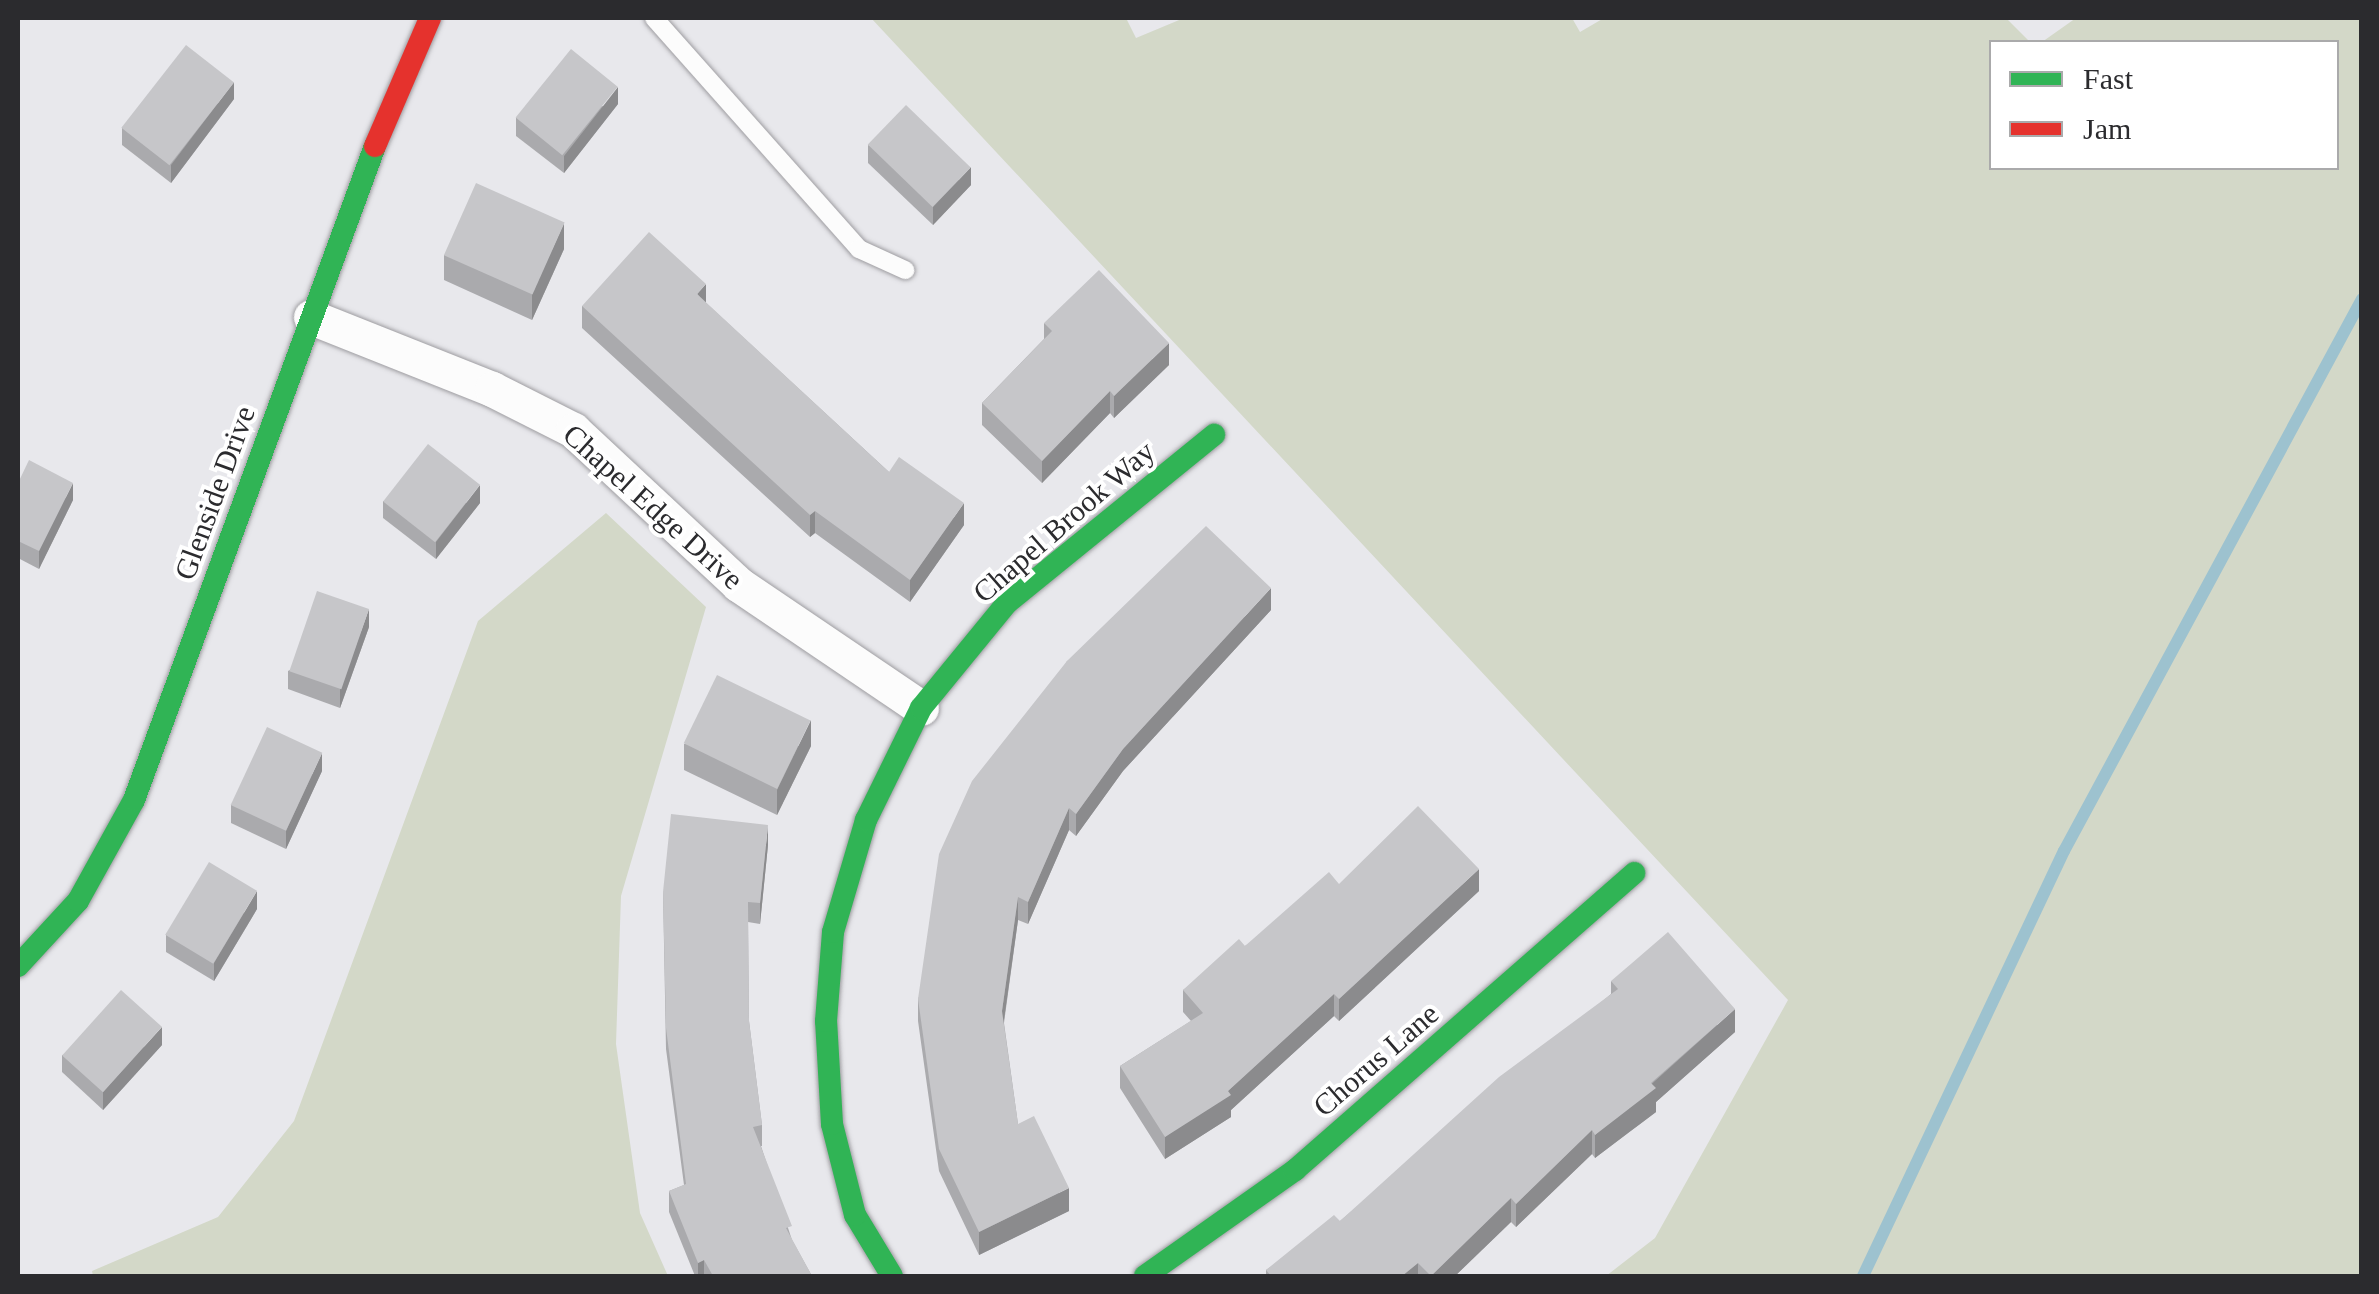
<!DOCTYPE html>
<style>
body{margin:0}
#map{position:relative;width:2379px;height:1294px;overflow:hidden;background:#e8e8ec;font-family:"Times New Roman",serif}
div>[style]{position:absolute}
.green>*{inset:0;background:#d3d8c8}
.stream>*{height:12px;margin:-6px;padding:0 6px;transform-origin:6px;border-radius:6px;background:#9dc2cf}
.roads{filter:drop-shadow(0 0 2px #9e9da1) drop-shadow(0 0 2px #9e9da1)}
.lane>*{height:18px;margin:-9px;padding:0 9px;transform-origin:9px;border-radius:9px;background:#fcfcfc}
.street>*{height:35px;margin:-17.5px;padding:0 17.5px;transform-origin:17.5px;border-radius:17.5px;background:#fcfcfc}
.fast>*{height:22px;margin:-11px;padding:0 11px;transform-origin:11px;border-radius:11px;background:#30b455}
.jam>*{height:22px;margin:-11px;padding:0 11px;transform-origin:11px;border-radius:11px;background:#e5322d}
.wall>*{inset:0;background:#aaaaad}
.shaded-wall>*{inset:0;background:#8b8b8d}
.building>*{inset:0;background:#c6c6c9;transform-origin:0 0}
span{translate:-50% -50%;white-space:nowrap;text-align:center;line-height:1.15;-webkit-text-stroke:8px #fff;paint-order:stroke}
.street-label{font-size:30px;color:#2b2b2e}
.frame{position:absolute;inset:0;border:20px solid #2b2b2e;pointer-events:none}
.legend{position:absolute;left:1989px;top:40px;width:350px;height:130px;box-sizing:border-box;background:#fff;border:2px solid #aaaaab;margin:0;padding:12px 18px;list-style:none;font-size:30px;color:#2b2b2e}
.legend li{display:flex;align-items:center;gap:20px;height:50px}
.legend b{width:50px;border:2px solid #aaaaab}
</style>
<div id="map">
<div class="green">
<i style="clip-path:polygon(871px 18px,1126px 18px,1136px 38px,1184px 18px,1572px 18px,1580px 32px,1604px 18px,2006px 18px,2030px 42px,1992px 42px,1992px 168px,2336px 168px,2336px 42px,2042px 42px,2076px 18px,2361px 18px,2361px 1276px,1606px 1276px,1655px 1238px,1788px 1000px)"></i>
<i style="clip-path:polygon(606px 513px,706px 607px,621px 896px,616px 1044px,640px 1213px,668px 1276px,93px 1276px,92px 1271px,218px 1217px,294px 1121px,478px 621px)"></i>
</div>
<div class="stream">
<i style="left:1863px;top:1276px;width:470px;rotate:-64.7deg"></i>
<i style="left:2064px;top:851px;width:627px;rotate:-61.64deg"></i>
</div>
<div class="roads">
<div class="lane">
<i style="left:654px;top:18px;width:309px;rotate:48.4deg"></i>
<i style="left:859px;top:249px;width:51px;rotate:24.5deg"></i>
</div>
<div class="street">
<i style="left:311px;top:317px;width:195px;rotate:21.7deg"></i>
<i style="left:492px;top:389px;width:91px;rotate:26.8deg"></i>
<i style="left:573px;top:430px;width:226px;rotate:43deg"></i>
<i style="left:738px;top:584px;width:221px;rotate:34.1deg"></i>
</div>
<div class="fast">
<i style="left:18px;top:966px;width:88px;rotate:-47.3deg"></i>
<i style="left:78px;top:901px;width:115px;rotate:-61deg"></i>
<i style="left:134px;top:800px;width:697px;rotate:-69.77deg"></i>
<i style="left:892px;top:1276px;width:71px;rotate:-121.2deg"></i>
<i style="left:855px;top:1215px;width:94px;rotate:-104.2deg"></i>
<i style="left:832px;top:1124px;width:103px;rotate:-93.3deg"></i>
<i style="left:826px;top:1021px;width:89px;rotate:-85.5deg"></i>
<i style="left:833px;top:932px;width:117px;rotate:-73.6deg"></i>
<i style="left:866px;top:820px;width:125px;rotate:-63.8deg"></i>
<i style="left:921px;top:708px;width:136px;rotate:-50.7deg"></i>
<i style="left:1007px;top:603px;width:267px;rotate:-39.1deg"></i>
<i style="left:1145px;top:1276px;width:184px;rotate:-35.2deg"></i>
<i style="left:1295px;top:1170px;width:451px;rotate:-41.2deg"></i>
</div>
<div class="jam">
<i style="left:375px;top:146px;width:139px;rotate:-66.7deg"></i>
</div>
</div>
<div class="wall">
<i style="clip-path:polygon(234px 99px,171px 183px,122px 145px,122px 128px)"></i>
<i style="clip-path:polygon(618px 104px,564px 173px,516px 136px,516px 118px)"></i>
<i style="clip-path:polygon(868px 145px,971px 185px,933px 225px,868px 163px)"></i>
<i style="clip-path:polygon(564px 249px,532px 320px,444px 280px,444px 255px)"></i>
<i style="clip-path:polygon(706px 303px,889px 472px,964px 525px,910px 602px,815px 533px,810px 537px,582px 328px,582px 306px)"></i>
<i style="clip-path:polygon(1044px 323px,1169px 365px,1114px 418px,1110px 413px,1042px 483px,982px 425px,982px 403px,1044px 339px)"></i>
<i style="clip-path:polygon(18px 483px,73px 500px,39px 569px,18px 558px)"></i>
<i style="clip-path:polygon(383px 501px,480px 503px,436px 559px,383px 518px)"></i>
<i style="clip-path:polygon(1271px 610px,1123px 771px,1076px 836px,1069px 830px,1028px 924px,1018px 920px,1004px 1023px,1018px 1124px,1069px 1211px,979px 1255px,939px 1171px,918px 1021px,918px 999px,1067px 661px)"></i>
<i style="clip-path:polygon(369px 627px,340px 708px,288px 689px,288px 671px)"></i>
<i style="clip-path:polygon(684px 744px,811px 746px,777px 815px,684px 770px)"></i>
<i style="clip-path:polygon(322px 771px,286px 849px,231px 823px,231px 805px)"></i>
<i style="clip-path:polygon(768px 845px,760px 924px,748px 922px,749px 1021px,762px 1125px,762px 1146px,761px 1146px,792px 1240px,812px 1276px,695px 1276px,669px 1212px,669px 1191px,684px 1185px,666px 1049px,663px 892px)"></i>
<i style="clip-path:polygon(1339px 884px,1479px 891px,1339px 1021px,1334px 1016px,1231px 1110px,1231px 1117px,1165px 1159px,1120px 1088px,1120px 1066px,1191px 1021px,1183px 1012px,1183px 990px,1245px 946px)"></i>
<i style="clip-path:polygon(257px 909px,214px 981px,166px 952px,166px 935px)"></i>
<i style="clip-path:polygon(1611px 981px,1735px 1032px,1656px 1102px,1656px 1112px,1595px 1158px,1592px 1154px,1516px 1227px,1511px 1222px,1455px 1276px,1266px 1276px,1266px 1270px,1340px 1221px,1611px 994px)"></i>
<i style="clip-path:polygon(162px 1045px,103px 1110px,62px 1072px,62px 1055px)"></i>
</div>
<div class="shaded-wall">
<i style="clip-path:polygon(234px 82px,234px 99px,171px 183px,171px 165px)"></i>
<i style="clip-path:polygon(618px 87px,618px 104px,564px 173px,564px 156px)"></i>
<i style="clip-path:polygon(971px 167px,971px 185px,933px 225px,933px 207px)"></i>
<i style="clip-path:polygon(564px 223px,564px 249px,532px 320px,532px 294px)"></i>
<i style="clip-path:polygon(706px 284px,706px 305px,697px 294px)"></i>
<i style="clip-path:polygon(1169px 343px,1169px 365px,1114px 418px,1114px 396px)"></i>
<i style="clip-path:polygon(1110px 391px,1110px 413px,1042px 483px,1042px 461px)"></i>
<i style="clip-path:polygon(73px 483px,73px 500px,39px 569px,39px 551px)"></i>
<i style="clip-path:polygon(480px 485px,480px 503px,436px 559px,436px 542px)"></i>
<i style="clip-path:polygon(964px 503px,964px 525px,910px 602px,910px 580px)"></i>
<i style="clip-path:polygon(815px 511px,815px 533px,810px 537px,810px 515px)"></i>
<i style="clip-path:polygon(1271px 588px,1271px 610px,1123px 771px,1076px 836px,1076px 814px,1123px 749px)"></i>
<i style="clip-path:polygon(369px 609px,369px 627px,340px 708px,340px 690px)"></i>
<i style="clip-path:polygon(811px 720px,811px 746px,777px 815px,777px 790px)"></i>
<i style="clip-path:polygon(322px 753px,322px 771px,286px 849px,286px 831px)"></i>
<i style="clip-path:polygon(1069px 808px,1069px 830px,1028px 924px,1028px 902px)"></i>
<i style="clip-path:polygon(768px 825px,768px 845px,760px 924px,760px 903px)"></i>
<i style="clip-path:polygon(1479px 869px,1479px 891px,1339px 1021px,1339px 999px)"></i>
<i style="clip-path:polygon(257px 891px,257px 909px,214px 981px,214px 963px)"></i>
<i style="clip-path:polygon(1018px 897px,1018px 920px,1002px 1034px,1002px 1011px)"></i>
<i style="clip-path:polygon(1334px 994px,1334px 1016px,1231px 1110px,1231px 1117px,1165px 1159px,1165px 1137px,1228px 1091px)"></i>
<i style="clip-path:polygon(1735px 1009px,1735px 1032px,1656px 1102px,1656px 1112px,1595px 1158px,1595px 1135px)"></i>
<i style="clip-path:polygon(162px 1027px,162px 1045px,103px 1110px,103px 1092px)"></i>
<i style="clip-path:polygon(1592px 1130px,1592px 1154px,1516px 1227px,1516px 1204px)"></i>
<i style="clip-path:polygon(1069px 1188px,1069px 1211px,979px 1255px,979px 1232px)"></i>
<i style="clip-path:polygon(1511px 1198px,1511px 1222px,1455px 1276px,1431px 1276px)"></i>
<i style="clip-path:polygon(704px 1260px,704px 1276px,698px 1276px,698px 1263px)"></i>
<i style="clip-path:polygon(1418px 1263px,1418px 1276px,1402px 1276px)"></i>
</div>
<div class="building">
<i style="left:186px;top:45px;width:61px;height:105px;rotate:38deg"></i>
<i style="left:571px;top:49px;width:60px;height:88px;rotate:39deg"></i>
<i style="left:906px;top:105px;width:90px;height:55px;rotate:44deg"></i>
<i style="left:476px;top:183px;width:97px;height:79px;rotate:24deg"></i>
<i style="clip-path:polygon(649px 232px,706px 284px,697px 294px,889px 472px,899px 457px,964px 503px,910px 580px,815px 511px,810px 515px,582px 306px)"></i>
<i style="clip-path:polygon(1099px 270px,1169px 343px,1114px 396px,1110px 391px,1042px 461px,982px 403px,1052px 331px,1044px 323px)"></i>
<i style="left:428px;top:444px;width:66px;height:73px;rotate:38deg"></i>
<i style="clip-path:polygon(29px 460px,73px 483px,39px 551px,18px 541px,18px 483px)"></i>
<i style="clip-path:polygon(1206px 526px,1271px 588px,1123px 749px,1076px 814px,1069px 808px,1028px 902px,1018px 897px,1002px 1011px,1018px 1124px,1034px 1116px,1069px 1188px,979px 1232px,939px 1149px,918px 999px,939px 854px,972px 781px,1067px 661px)"></i>
<i style="left:317px;top:591px;width:55px;height:85px;rotate:19deg"></i>
<i style="left:717px;top:675px;width:104px;height:76px;rotate:26deg"></i>
<i style="left:267px;top:727px;width:61px;height:86px;rotate:25deg"></i>
<i style="clip-path:polygon(1418px 806px,1479px 869px,1339px 999px,1334px 994px,1228px 1091px,1231px 1095px,1165px 1137px,1120px 1066px,1203px 1013px,1183px 990px,1239px 939px,1245px 946px,1329px 872px,1339px 884px)"></i>
<i style="clip-path:polygon(671px 814px,768px 825px,760px 903px,748px 902px,749px 1021px,762px 1125px,753px 1127px,792px 1226px,786px 1228px,812px 1276px,713px 1276px,704px 1260px,698px 1263px,669px 1191px,686px 1184px,666px 1028px,663px 892px)"></i>
<i style="left:209px;top:862px;width:56px;height:85px;rotate:31deg"></i>
<i style="clip-path:polygon(1668px 932px,1735px 1009px,1651px 1083px,1656px 1088px,1595px 1135px,1592px 1130px,1516px 1204px,1511px 1198px,1431px 1276px,1418px 1263px,1402px 1276px,1270px 1276px,1271px 1276px,1266px 1270px,1334px 1215px,1340px 1221px,1499px 1077px,1618px 989px,1611px 981px)"></i>
<i style="left:121px;top:990px;width:55px;height:88px;rotate:42deg"></i>
</div>
<div class="street-label">
<span style="left:215px;top:493px;rotate:-70deg">Glenside Drive</span>
<span style="left:653px;top:507px;rotate:42deg">Chapel Edge Drive</span>
<span style="left:1064px;top:522px;rotate:-41deg">Chapel Brook Way</span>
<span style="left:1376px;top:1060px;rotate:-41deg">Chorus Lane</span>
</div>
<div class="frame"></div>
<ul class="legend">
<li><b style="height:12px;background:#30b455"></b>Fast</li>
<li><b style="height:12px;background:#e5322d"></b>Jam</li>
</ul>
</div>
